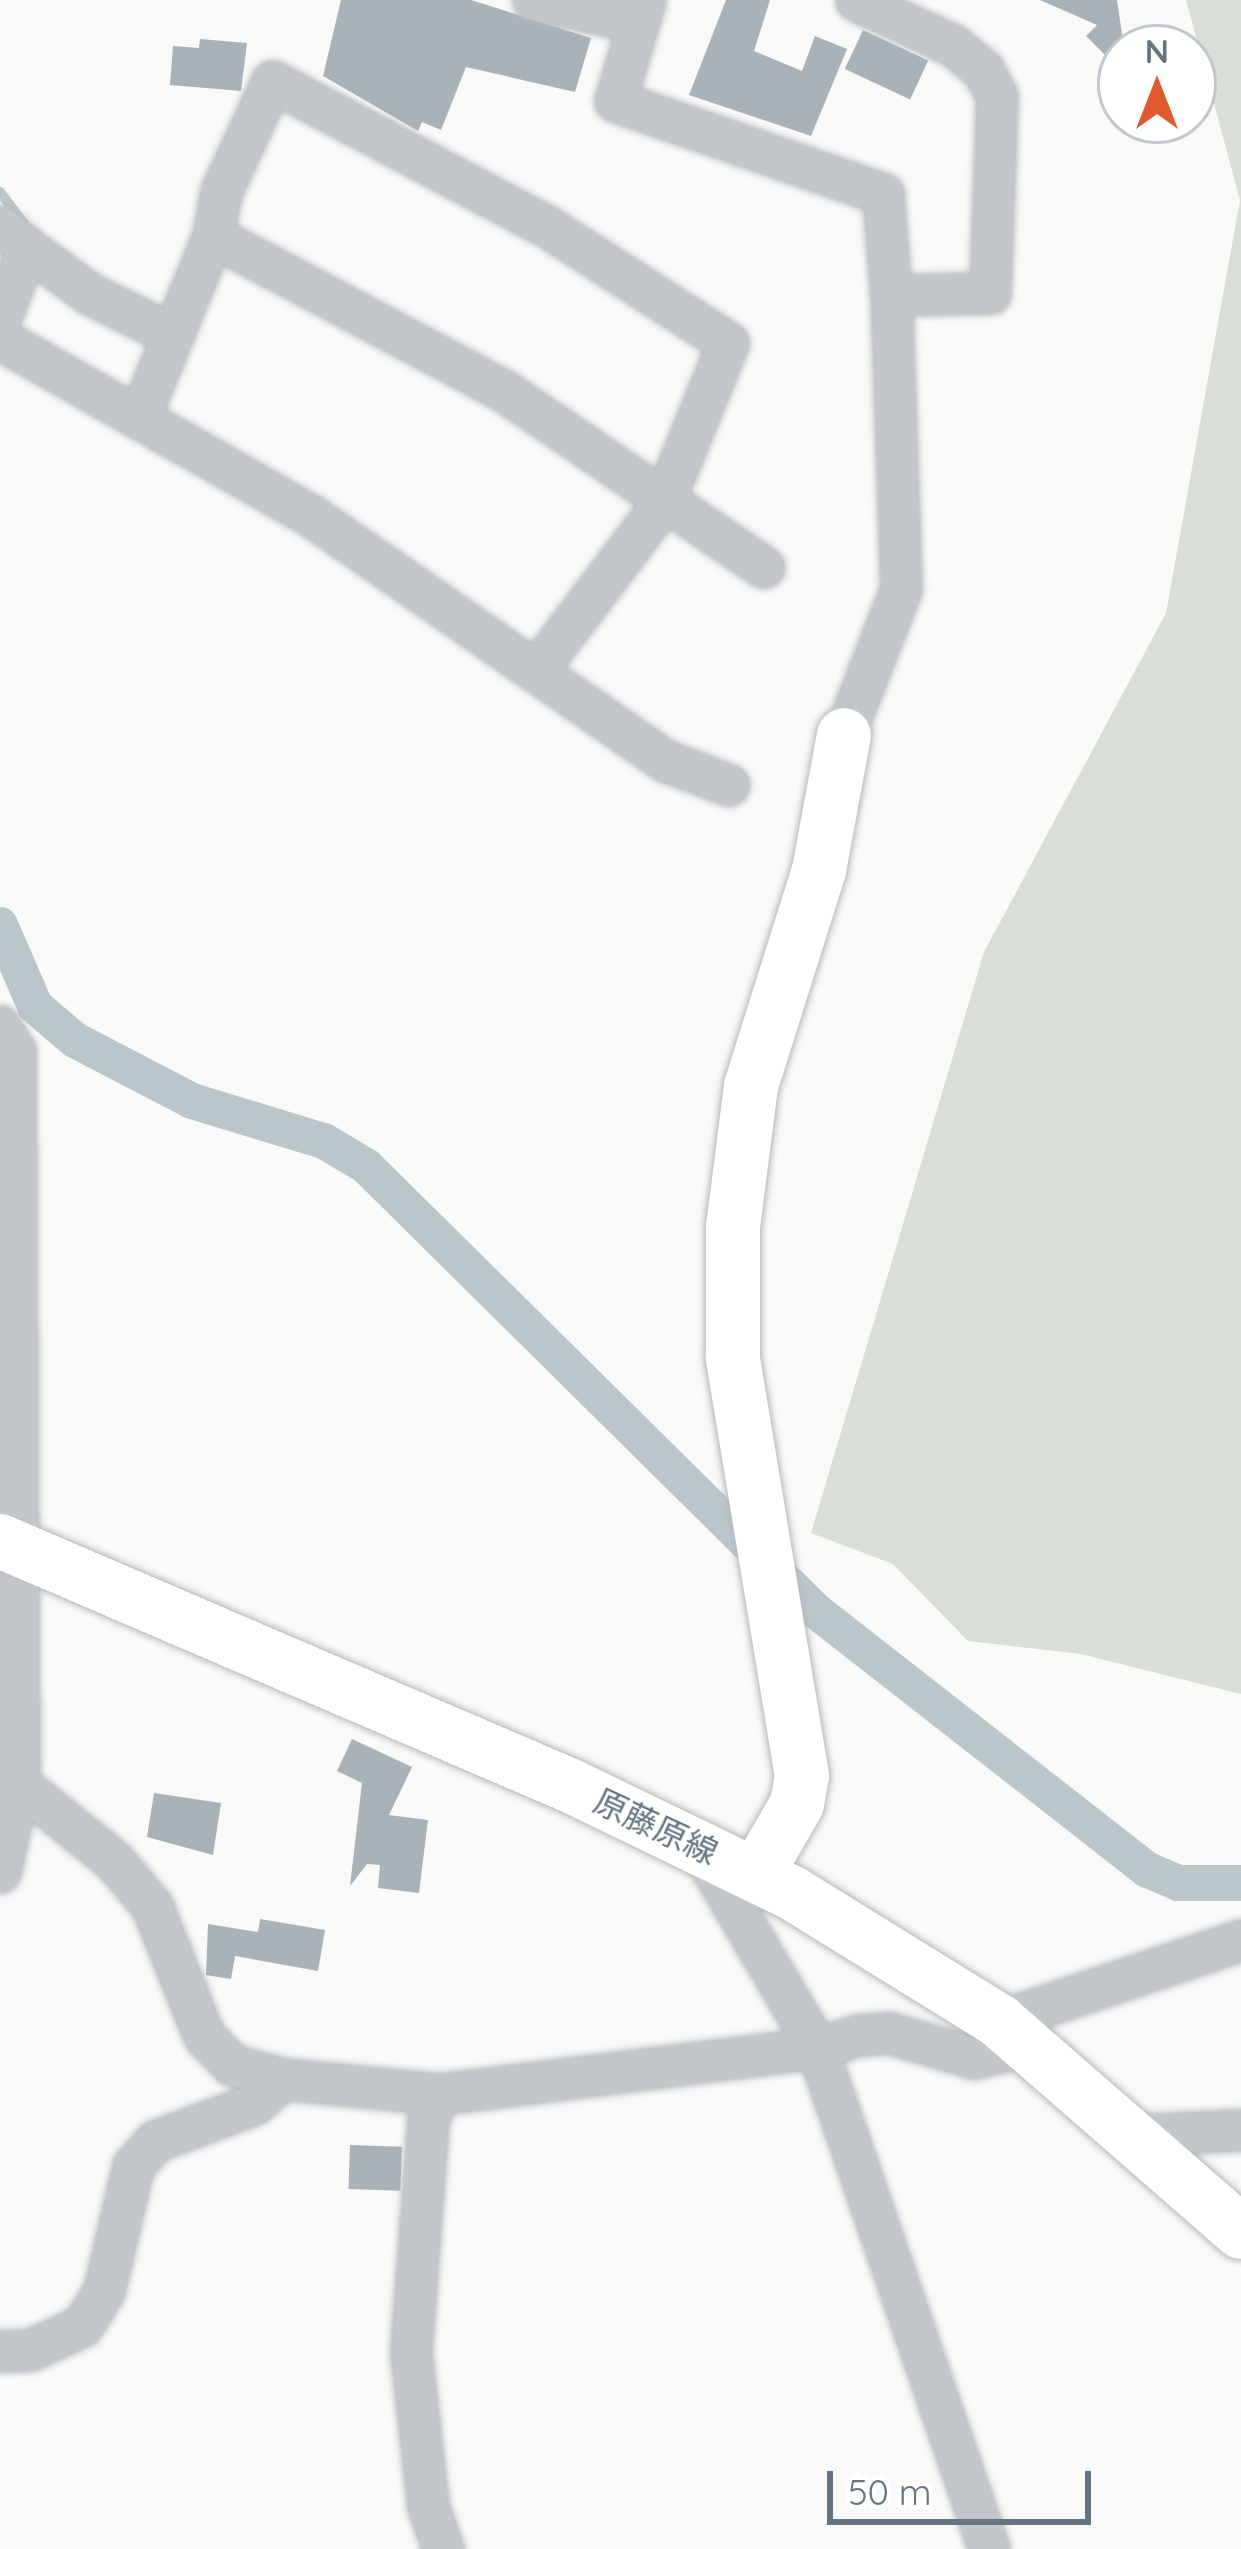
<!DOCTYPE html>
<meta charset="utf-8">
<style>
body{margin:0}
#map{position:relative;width:1241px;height:2549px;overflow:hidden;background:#f9f9f7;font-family:Quicksand,"Noto Sans JP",sans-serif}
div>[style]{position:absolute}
.green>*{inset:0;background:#d9ded6}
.stream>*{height:10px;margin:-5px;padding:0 5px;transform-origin:5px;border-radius:5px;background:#bbc6cb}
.canal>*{height:36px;margin:-18px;padding:0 18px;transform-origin:18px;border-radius:18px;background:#bbc6cb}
.building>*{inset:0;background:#a9b2b8;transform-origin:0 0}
.roads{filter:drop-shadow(0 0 3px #b5babf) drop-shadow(0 0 3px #b5babf)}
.street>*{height:39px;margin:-19.5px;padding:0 19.5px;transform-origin:19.5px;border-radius:19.5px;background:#c3c7cb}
.secondary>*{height:54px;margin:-27px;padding:0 27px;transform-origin:27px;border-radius:27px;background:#fff}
span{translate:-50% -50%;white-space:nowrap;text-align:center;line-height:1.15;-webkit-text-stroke:12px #fff;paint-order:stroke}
.street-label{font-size:33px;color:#657482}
.north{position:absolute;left:1097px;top:24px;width:120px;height:120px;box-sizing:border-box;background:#fff;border:3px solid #c1c7cd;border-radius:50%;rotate:0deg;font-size:33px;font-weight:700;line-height:48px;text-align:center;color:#657482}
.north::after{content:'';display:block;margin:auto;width:42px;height:54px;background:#e15a2f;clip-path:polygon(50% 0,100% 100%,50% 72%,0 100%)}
.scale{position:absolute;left:827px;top:2471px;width:264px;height:54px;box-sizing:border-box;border:6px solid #657482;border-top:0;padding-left:15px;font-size:36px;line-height:42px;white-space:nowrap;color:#657482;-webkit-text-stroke:9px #fff;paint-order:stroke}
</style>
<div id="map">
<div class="green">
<i style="clip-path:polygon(1186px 0,1241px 0,1241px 1694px,1081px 1654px,968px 1641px,893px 1564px,811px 1533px,984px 952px,1166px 613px,1240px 200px)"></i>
</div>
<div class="stream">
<i style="left:0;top:192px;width:39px;rotate:53deg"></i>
</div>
<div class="canal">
<i style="left:0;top:925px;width:88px;rotate:66.6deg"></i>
<i style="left:35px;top:1006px;width:52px;rotate:40.4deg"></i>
<i style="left:75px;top:1040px;width:132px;rotate:27.5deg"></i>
<i style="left:192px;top:1101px;width:138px;rotate:16.9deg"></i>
<i style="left:324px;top:1141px;width:49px;rotate:30.8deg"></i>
<i style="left:366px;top:1166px;width:633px;rotate:44.68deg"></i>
<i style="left:816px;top:1611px;width:421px;rotate:38deg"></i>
<i style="left:1148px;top:1870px;width:33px;rotate:23deg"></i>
<i style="left:1178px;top:1883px;width:63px"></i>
</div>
<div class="building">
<i style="clip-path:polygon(341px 0,471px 0,591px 38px,575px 92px,466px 67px,441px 130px,422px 122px,418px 131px,323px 76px)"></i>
<i style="clip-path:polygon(726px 0,770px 0,754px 51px,802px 71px,815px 36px,847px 49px,811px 136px,689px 95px)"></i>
<i style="clip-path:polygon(1040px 0,1117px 0,1124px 48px,1105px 55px,1086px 36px,1097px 25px)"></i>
<i style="left:863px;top:30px;width:72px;height:43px;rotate:25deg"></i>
<i style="clip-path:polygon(200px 39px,247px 43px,241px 91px,170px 85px,173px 46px,199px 48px)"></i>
<i style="clip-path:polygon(352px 1739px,412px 1767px,389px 1815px,428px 1820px,419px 1893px,378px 1888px,380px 1865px,367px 1864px,350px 1886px,362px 1783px,337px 1771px)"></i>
<i style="clip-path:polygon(154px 1793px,221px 1803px,213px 1855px,147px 1837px)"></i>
<i style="clip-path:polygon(260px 1919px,325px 1930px,318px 1971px,235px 1956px,231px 1979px,206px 1975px,208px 1924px,258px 1932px)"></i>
<i style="left:350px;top:2145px;width:52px;height:44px;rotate:2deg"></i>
</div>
<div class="roads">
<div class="street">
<i style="left:533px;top:0;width:108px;rotate:11.7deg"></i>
<i style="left:645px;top:0;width:105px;rotate:106.5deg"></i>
<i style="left:615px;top:101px;width:284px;rotate:19.1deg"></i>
<i style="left:883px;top:194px;width:101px;rotate:85.5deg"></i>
<i style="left:0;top:226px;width:35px;rotate:39deg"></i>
<i style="left:27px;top:248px;width:76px;rotate:110.8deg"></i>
<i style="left:213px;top:236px;width:328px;rotate:28deg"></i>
<i style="left:503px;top:390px;width:315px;rotate:34.2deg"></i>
<i style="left:27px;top:248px;width:78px;rotate:36.1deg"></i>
<i style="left:90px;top:294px;width:93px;rotate:26.3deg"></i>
<i style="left:0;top:339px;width:360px;rotate:29.6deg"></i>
<i style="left:313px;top:517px;width:429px;rotate:34.7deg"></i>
<i style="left:666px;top:761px;width:67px;rotate:20.9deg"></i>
<i style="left:139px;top:418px;width:196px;rotate:-67.9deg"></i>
<i style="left:213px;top:236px;width:45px;rotate:-79.7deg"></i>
<i style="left:221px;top:192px;width:122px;rotate:-65.3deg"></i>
<i style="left:272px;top:81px;width:310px;rotate:27.9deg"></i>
<i style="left:546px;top:226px;width:216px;rotate:32.7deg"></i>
<i style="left:728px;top:343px;width:170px;rotate:112.1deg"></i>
<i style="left:664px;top:501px;width:213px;rotate:127deg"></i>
<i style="left:844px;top:735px;width:157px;rotate:-68.7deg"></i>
<i style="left:901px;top:589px;width:294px;rotate:-91.9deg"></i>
<i style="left:891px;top:295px;width:99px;rotate:-1.2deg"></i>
<i style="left:990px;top:293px;width:197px;rotate:-88deg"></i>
<i style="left:997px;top:96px;width:30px;rotate:-118deg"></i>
<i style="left:983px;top:70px;width:38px;rotate:-140deg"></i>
<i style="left:954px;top:46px;width:108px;rotate:-154.9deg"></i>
<i style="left:0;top:1026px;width:29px;rotate:59deg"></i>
<i style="left:15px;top:1051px;width:733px;rotate:89.69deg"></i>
<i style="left:19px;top:1784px;width:90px;rotate:102.2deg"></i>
<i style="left:0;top:1780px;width:19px;rotate:12deg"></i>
<i style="left:19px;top:1784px;width:122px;rotate:39deg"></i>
<i style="left:114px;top:1861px;width:59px;rotate:49.8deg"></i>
<i style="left:152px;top:1906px;width:140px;rotate:68.2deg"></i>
<i style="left:204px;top:2036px;width:40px;rotate:46deg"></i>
<i style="left:232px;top:2065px;width:53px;rotate:15.4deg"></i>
<i style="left:283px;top:2079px;width:158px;rotate:5.5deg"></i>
<i style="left:440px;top:2094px;width:380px;rotate:-7deg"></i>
<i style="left:817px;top:2048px;width:44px;rotate:-17.2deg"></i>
<i style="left:859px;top:2035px;width:31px;rotate:-4deg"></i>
<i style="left:890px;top:2033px;width:88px;rotate:16.6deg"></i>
<i style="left:974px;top:2058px;width:56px;rotate:-13.5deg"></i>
<i style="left:698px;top:1845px;width:235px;rotate:59.6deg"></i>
<i style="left:817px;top:2048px;width:530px;rotate:71.05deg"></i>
<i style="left:999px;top:2021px;width:255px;rotate:-18.5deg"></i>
<i style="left:440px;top:2094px;width:28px;rotate:116deg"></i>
<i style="left:428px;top:2119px;width:234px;rotate:94.2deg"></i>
<i style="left:411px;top:2352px;width:155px;rotate:83.7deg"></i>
<i style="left:428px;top:2506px;width:46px;rotate:70.8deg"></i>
<i style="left:1137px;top:2135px;width:104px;rotate:-2.8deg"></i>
<i style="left:0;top:2351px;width:30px;rotate:-2deg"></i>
<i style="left:30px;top:2350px;width:57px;rotate:-24.8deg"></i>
<i style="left:82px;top:2326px;width:41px;rotate:-57.8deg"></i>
<i style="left:104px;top:2291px;width:128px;rotate:-76.9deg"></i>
<i style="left:133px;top:2166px;width:33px;rotate:-49deg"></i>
<i style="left:155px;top:2141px;width:106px;rotate:-20.5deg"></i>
<i style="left:254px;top:2104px;width:38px;rotate:-41deg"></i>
</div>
<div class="secondary">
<i style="left:0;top:1541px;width:621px;rotate:23.22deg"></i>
<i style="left:571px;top:1786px;width:246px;rotate:25.8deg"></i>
<i style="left:792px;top:1893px;width:243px;rotate:31.7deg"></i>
<i style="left:999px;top:2021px;width:321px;rotate:41.1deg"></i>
<i style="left:756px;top:1875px;width:82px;rotate:-60deg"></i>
<i style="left:797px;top:1804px;width:28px;rotate:-80deg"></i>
<i style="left:802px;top:1776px;width:425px;rotate:-99.4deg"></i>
<i style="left:733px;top:1357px;width:130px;rotate:-90deg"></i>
<i style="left:733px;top:1227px;width:142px;rotate:-82.7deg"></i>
<i style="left:751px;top:1086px;width:226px;rotate:-72.5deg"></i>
<i style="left:819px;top:870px;width:137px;rotate:-79.5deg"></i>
</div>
</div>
<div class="street-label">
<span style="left:656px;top:1826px;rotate:25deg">原藤原線</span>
</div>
<div class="north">N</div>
<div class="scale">50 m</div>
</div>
